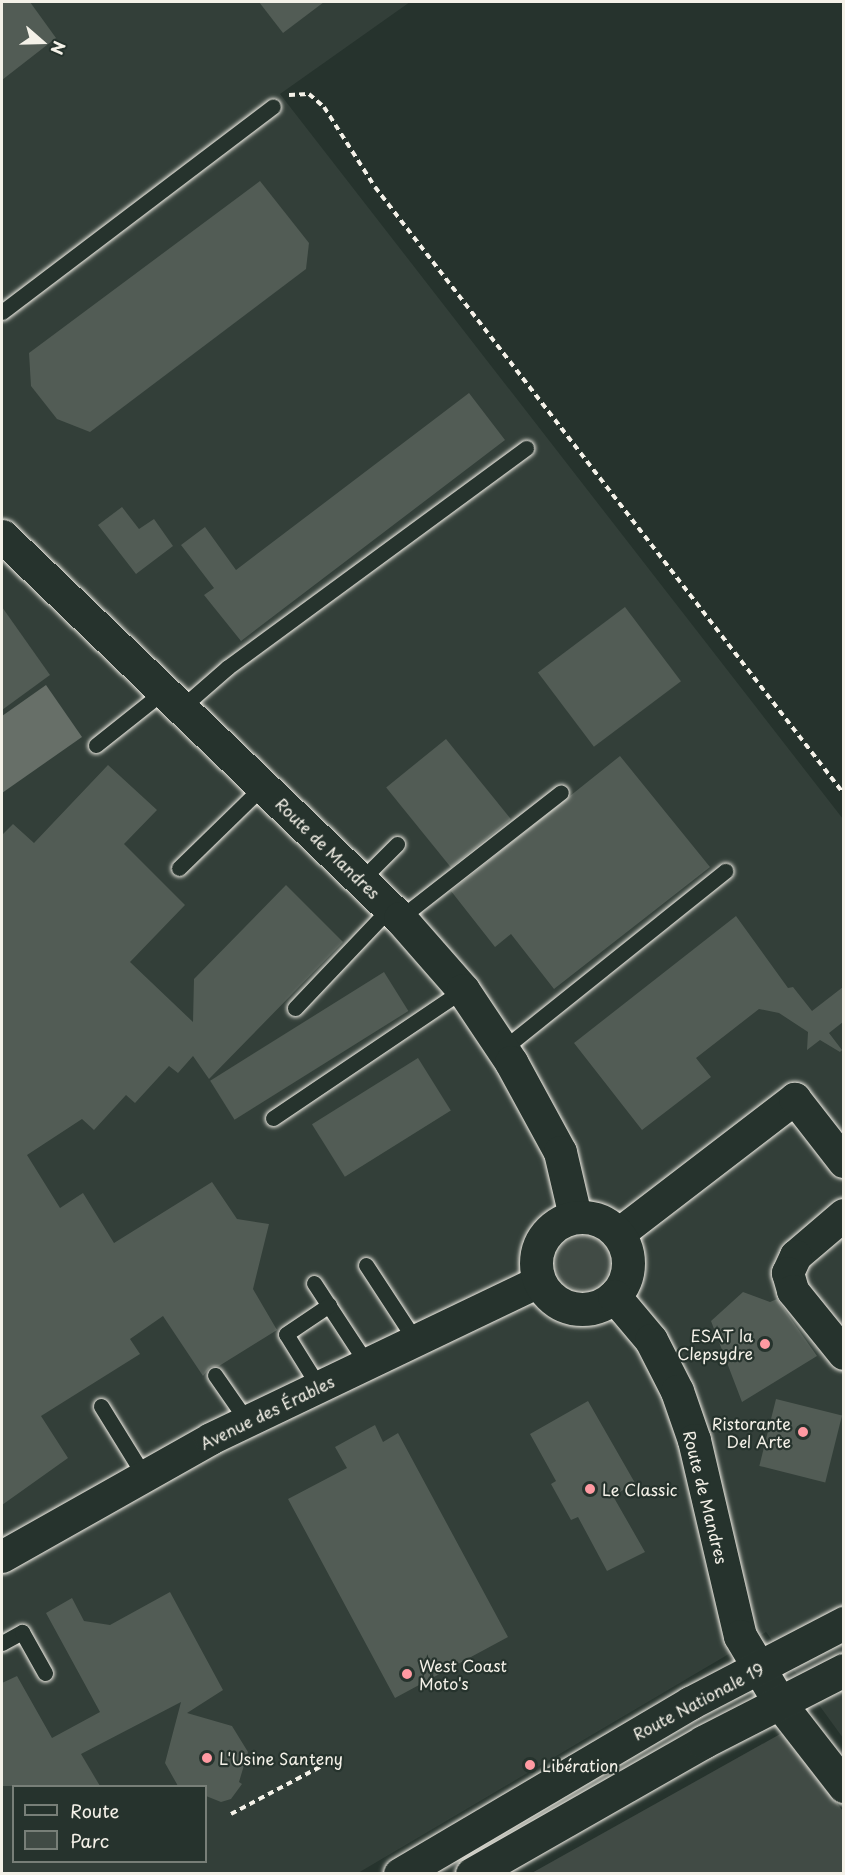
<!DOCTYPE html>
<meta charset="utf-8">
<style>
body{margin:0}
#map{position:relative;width:845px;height:1875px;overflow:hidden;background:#26332d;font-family:"Playpen Sans",sans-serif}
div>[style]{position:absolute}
.built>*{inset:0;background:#333f39}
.green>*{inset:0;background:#414b45}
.round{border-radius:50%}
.water>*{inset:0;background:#676f68}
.building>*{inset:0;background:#525c55;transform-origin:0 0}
.path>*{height:4px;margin-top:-2px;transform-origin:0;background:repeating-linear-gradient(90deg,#f4f1e8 0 6px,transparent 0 10.5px)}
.roads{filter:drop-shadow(0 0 2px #f4f1e8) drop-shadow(0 0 2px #f4f1e8)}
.lane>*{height:15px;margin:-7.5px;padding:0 7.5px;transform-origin:7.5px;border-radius:7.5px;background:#26332d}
.street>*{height:32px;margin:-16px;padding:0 16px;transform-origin:16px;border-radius:16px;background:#26332d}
.secondary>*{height:33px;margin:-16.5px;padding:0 16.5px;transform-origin:16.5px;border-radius:16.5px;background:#26332d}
.secondary>.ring{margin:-16.5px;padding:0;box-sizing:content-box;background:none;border:33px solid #26332d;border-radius:50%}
.primary>*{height:33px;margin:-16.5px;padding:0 16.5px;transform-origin:16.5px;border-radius:16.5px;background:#26332d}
.dots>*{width:16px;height:16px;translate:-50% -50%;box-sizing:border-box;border:3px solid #26332d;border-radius:50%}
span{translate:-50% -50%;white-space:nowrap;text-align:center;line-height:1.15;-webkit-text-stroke:4.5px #26332d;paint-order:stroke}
.street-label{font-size:16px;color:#f4f1e8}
.poi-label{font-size:16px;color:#f4f1e8}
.right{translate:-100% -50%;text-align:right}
.left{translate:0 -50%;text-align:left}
.frame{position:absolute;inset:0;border:3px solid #f4f1e8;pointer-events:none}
.legend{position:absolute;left:12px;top:1785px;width:195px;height:78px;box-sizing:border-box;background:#26332d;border:2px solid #787f78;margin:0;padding:8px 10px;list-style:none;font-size:18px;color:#f4f1e8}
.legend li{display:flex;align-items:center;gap:12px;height:30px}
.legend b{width:30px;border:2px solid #787f78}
.north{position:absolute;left:12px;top:12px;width:60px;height:60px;-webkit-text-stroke:4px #26332d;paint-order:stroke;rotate:110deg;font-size:16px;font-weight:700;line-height:24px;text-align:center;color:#f4f1e8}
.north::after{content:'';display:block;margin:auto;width:21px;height:27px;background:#f4f1e8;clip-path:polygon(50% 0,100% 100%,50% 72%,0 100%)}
</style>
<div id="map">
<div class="built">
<i style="clip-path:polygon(evenodd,2px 2px,410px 2px,280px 94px,843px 819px,843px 1738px,766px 1632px,358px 1873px,2px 1874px,2px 2px,14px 1786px,206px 1786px,206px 1862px,14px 1862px,14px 1786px)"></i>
</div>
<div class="green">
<i class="round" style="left:556px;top:1236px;width:54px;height:54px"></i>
<i style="clip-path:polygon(782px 1733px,843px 1811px,843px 1873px,530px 1874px)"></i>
</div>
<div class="water">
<i style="clip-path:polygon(46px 685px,82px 737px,2px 793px,2px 716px)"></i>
</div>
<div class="building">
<i style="clip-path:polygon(2px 2px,30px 2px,56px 38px,2px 80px)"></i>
<i style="clip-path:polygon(259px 2px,324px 2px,283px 33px)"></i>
<i style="clip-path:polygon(260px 181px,309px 243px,306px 269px,90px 432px,57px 419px,31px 386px,29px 353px)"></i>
<i style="clip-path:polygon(469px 393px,505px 440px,241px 641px,204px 595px,214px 588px,181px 545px,205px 527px,236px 570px)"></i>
<i style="clip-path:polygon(122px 507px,139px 529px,154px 519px,173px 546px,136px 574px,98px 525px)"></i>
<i style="clip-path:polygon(2px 607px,50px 675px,2px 710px)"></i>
<i style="left:625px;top:607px;width:93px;height:109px;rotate:53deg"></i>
<i style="left:446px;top:739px;width:103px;height:77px;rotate:51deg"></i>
<i style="clip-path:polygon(620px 756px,710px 867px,554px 989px,511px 934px,495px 947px,451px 891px)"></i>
<i style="clip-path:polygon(108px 765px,157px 810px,124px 844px,185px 905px,130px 962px,193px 1022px,194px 979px,286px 885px,343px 942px,209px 1079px,193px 1056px,178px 1073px,169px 1066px,135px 1103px,126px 1095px,94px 1130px,82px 1119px,27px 1155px,60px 1208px,83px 1193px,114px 1243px,212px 1182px,237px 1219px,269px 1224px,253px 1289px,277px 1330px,219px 1366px,210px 1367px,203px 1376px,163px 1316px,130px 1339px,140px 1354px,41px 1416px,68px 1458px,2px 1505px,2px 835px,13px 824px,34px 843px)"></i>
<i style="clip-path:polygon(736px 916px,788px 988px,793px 987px,812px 1011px,843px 987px,843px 1022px,829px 1033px,842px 1050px,840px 1052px,820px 1040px,807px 1050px,808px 1032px,779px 1013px,759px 1009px,696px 1058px,711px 1077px,642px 1130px,574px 1043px)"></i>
<i style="left:384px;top:972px;width:46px;height:205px;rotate:58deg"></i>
<i style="left:418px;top:1058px;width:62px;height:125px;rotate:58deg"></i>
<i style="clip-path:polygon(743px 1292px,770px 1302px,777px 1299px,817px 1356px,742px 1402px,711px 1321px)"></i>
<i style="left:776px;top:1399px;width:68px;height:69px;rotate:14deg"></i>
<i style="clip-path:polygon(588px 1401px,635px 1483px,613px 1496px,645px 1552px,607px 1571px,578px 1517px,571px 1520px,551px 1484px,556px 1481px,530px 1434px)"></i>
<i style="clip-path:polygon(375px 1425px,383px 1442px,398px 1433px,508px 1637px,395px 1698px,288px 1499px,347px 1468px,335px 1447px)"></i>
<i style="clip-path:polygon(170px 1592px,223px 1690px,187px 1713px,232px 1726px,248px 1752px,239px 1782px,242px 1784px,231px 1799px,221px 1802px,206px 1796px,206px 1786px,178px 1786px,165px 1763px,181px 1702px,81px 1754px,100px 1786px,2px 1786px,2px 1683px,17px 1676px,52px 1738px,100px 1712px,46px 1613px,72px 1598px,84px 1621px,110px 1625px)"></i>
</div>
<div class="path">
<i style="left:289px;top:95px;width:20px;rotate:-3deg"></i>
<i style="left:309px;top:94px;width:20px;rotate:41deg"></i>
<i style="left:324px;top:107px;width:95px;rotate:57.5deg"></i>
<i style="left:375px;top:187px;width:767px;rotate:52.31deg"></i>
<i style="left:231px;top:1814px;width:113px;rotate:-27.9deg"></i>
</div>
<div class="roads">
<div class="lane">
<i style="left:2px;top:312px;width:340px;rotate:-37.2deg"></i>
<i style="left:181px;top:708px;width:62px;rotate:-41.1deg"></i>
<i style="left:228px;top:667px;width:370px;rotate:-36.3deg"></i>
<i style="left:96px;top:745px;width:87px;rotate:-38.5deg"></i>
<i style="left:179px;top:868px;width:117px;rotate:-44.3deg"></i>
<i style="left:361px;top:880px;width:51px;rotate:-45deg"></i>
<i style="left:400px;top:918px;width:204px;rotate:-38deg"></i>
<i style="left:295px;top:1008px;width:138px;rotate:-46.5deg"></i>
<i style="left:503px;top:1049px;width:285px;rotate:-38.7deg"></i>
<i style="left:273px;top:1118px;width:229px;rotate:-34deg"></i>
<i style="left:366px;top:1265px;width:90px;rotate:56.8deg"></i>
<i style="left:314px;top:1283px;width:97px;rotate:56.8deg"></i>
<i style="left:215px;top:1375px;width:56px;rotate:55.2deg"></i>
<i style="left:319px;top:1387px;width:62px;rotate:-121.9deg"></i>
<i style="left:286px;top:1334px;width:52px;rotate:-34deg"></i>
<i style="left:101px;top:1406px;width:80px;rotate:58.3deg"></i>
<i style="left:2px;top:1643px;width:23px;rotate:-29deg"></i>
<i style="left:22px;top:1632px;width:47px;rotate:60.7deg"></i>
</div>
<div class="street">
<i style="left:844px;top:1215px;width:63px;rotate:139.5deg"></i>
<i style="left:796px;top:1256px;width:19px;rotate:115deg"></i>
<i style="left:788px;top:1273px;width:19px;rotate:74deg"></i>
<i style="left:793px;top:1291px;width:81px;rotate:51deg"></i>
<i style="left:619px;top:1234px;width:222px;rotate:-37.5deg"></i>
<i style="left:795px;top:1099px;width:80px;rotate:52.1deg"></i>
<i style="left:2px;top:1557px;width:240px;rotate:-29.4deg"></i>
<i style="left:211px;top:1439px;width:364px;rotate:-25.6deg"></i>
</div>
<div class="secondary">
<i style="left:2px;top:536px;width:552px;rotate:43.82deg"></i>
<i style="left:400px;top:918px;width:96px;rotate:48.8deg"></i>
<i style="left:463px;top:990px;width:87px;rotate:56.3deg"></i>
<i style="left:511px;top:1062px;width:102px;rotate:61.4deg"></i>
<i style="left:560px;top:1152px;width:66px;rotate:76.8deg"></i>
<i class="ring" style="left:536px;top:1217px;width:59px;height:59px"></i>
<i style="left:614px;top:1296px;width:57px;rotate:49.9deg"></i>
<i style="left:651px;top:1340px;width:57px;rotate:63deg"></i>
<i style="left:677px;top:1391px;width:52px;rotate:70.9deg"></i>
<i style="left:694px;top:1440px;width:201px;rotate:76.8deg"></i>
<i style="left:740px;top:1636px;width:80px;rotate:59.3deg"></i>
<i style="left:781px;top:1705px;width:103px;rotate:52.1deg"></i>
</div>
<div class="primary">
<i style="left:400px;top:1874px;width:337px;rotate:-30.5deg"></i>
<i style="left:690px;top:1703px;width:174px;rotate:-27.5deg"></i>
<i style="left:472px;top:1874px;width:266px;rotate:-29.7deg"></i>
<i style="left:703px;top:1742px;width:158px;rotate:-27.1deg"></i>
</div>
</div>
<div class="dots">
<i style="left:765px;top:1344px;background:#ff9aa2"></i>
<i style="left:803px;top:1432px;background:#ff9aa2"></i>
<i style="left:590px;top:1489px;background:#ff9aa2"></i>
<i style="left:407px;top:1674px;background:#ff9aa2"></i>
<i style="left:207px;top:1758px;background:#ff9aa2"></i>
<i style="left:530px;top:1765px;background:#ff9aa2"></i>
</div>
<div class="street-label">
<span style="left:328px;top:848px;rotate:44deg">Route de Mandres</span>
<span style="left:267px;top:1412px;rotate:-26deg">Avenue des Érables</span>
<span style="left:706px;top:1497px;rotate:76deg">Route de Mandres</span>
<span style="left:698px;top:1701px;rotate:-28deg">Route Nationale 19</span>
</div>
<div class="poi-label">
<span class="right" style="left:753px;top:1344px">ESAT la<br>Clepsydre</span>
<span class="right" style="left:791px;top:1432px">Ristorante<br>Del Arte</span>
<span class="left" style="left:602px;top:1489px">Le Classic</span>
<span class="left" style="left:419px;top:1674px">West Coast<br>Moto's</span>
<span class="left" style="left:219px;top:1758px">L'Usine Santeny</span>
<span class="left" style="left:542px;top:1765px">Libération</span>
</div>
<div class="frame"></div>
<ul class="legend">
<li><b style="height:8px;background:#26332d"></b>Route</li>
<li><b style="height:16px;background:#414b45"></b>Parc</li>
</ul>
<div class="north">N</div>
</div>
